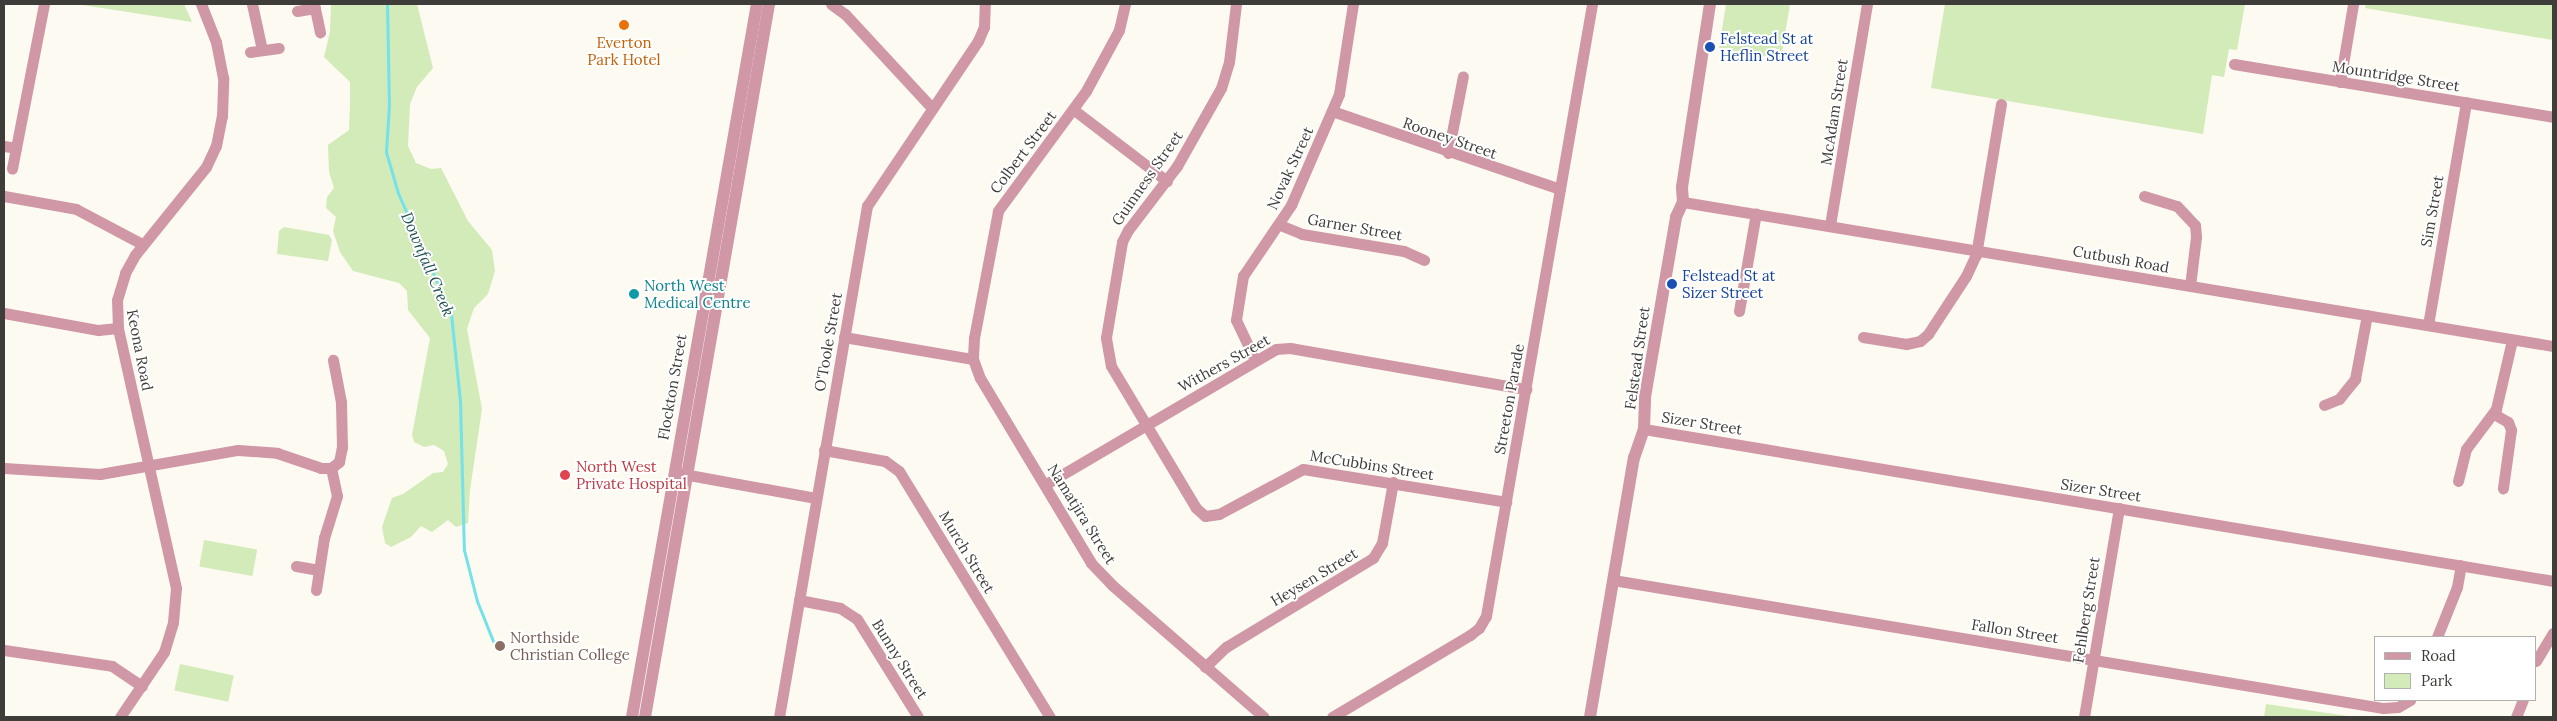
<!DOCTYPE html>
<style>
body{margin:0}
#map{position:relative;width:2557px;height:721px;overflow:hidden;background:#fdfaf1;font-family:Lora,serif}
div>[style]{position:absolute}
.green>*{inset:0;background:#d3eab9;transform-origin:0 0}
.stream>*{height:3px;margin:-1.5px;padding:0 1.5px;transform-origin:1.5px;border-radius:1.5px;background:#75e1e9}
.minor>*{height:11px;margin:-5.5px;padding:0 5.5px;transform-origin:5.5px;border-radius:5.5px;background:#d097a7}
.tertiary>*{height:12px;margin:-6px;padding:0 6px;transform-origin:6px;border-radius:6px;background:#d097a7}
.dots>*{width:14px;height:14px;translate:-50% -50%;box-sizing:border-box;border:2px solid #fff;border-radius:50%}
span{translate:-50% -50%;white-space:nowrap;text-align:center;line-height:1.15;-webkit-text-stroke:4px #fff;paint-order:stroke}
.transit-label{font-size:15px;color:#164399}
.left{translate:0 -50%;text-align:left}
.food-label{font-size:15px;color:#c56008}
.street-label{font-size:15px;color:#3e3d39}
.culture-label{font-size:15px;color:#0d838f}
.health-label{font-size:15px;color:#be3a42}
.education-label{font-size:15px;color:#785e54}
.water-label{font-size:16px;color:#235357;font-style:italic}
.frame{position:absolute;inset:0;border:5px solid #3e3d39;pointer-events:none}
.legend{position:absolute;left:2374px;top:636px;width:162px;height:65px;box-sizing:border-box;background:#fff;border:1px solid #b2b1b0;margin:0;padding:6px 9px;list-style:none;font-size:15px;color:#3e3d39}
.legend li{display:flex;align-items:center;gap:10px;height:25px}
.legend b{width:25px;border:1px solid #b2b1b0}
</style>
<div id="map">
<div class="green">
<i style="clip-path:polygon(76px 4px,184px 4px,192px 22px)"></i>
<i style="clip-path:polygon(331px 4px,417px 4px,433px 68px,417px 87px,410px 104px,408px 146px,416px 163px,431px 169px,441px 168px,468px 221px,492px 250px,495px 271px,488px 294px,474px 308px,467px 329px,482px 409px,470px 490px,468px 523px,456px 527px,448px 520px,432px 532px,421px 526px,411px 537px,391px 547px,385px 543px,382px 527px,392px 498px,403px 494px,433px 473px,443px 472px,448px 464px,444px 451px,434px 445px,424px 447px,414px 442px,412px 435px,430px 338px,408px 310px,407px 291px,399px 283px,353px 271px,340px 252px,333px 231px,336px 217px,326px 208px,327px 197px,334px 188px,329px 172px,328px 145px,349px 130px,350px 105px,350px 82px,324px 57px,330px 32px)"></i>
<i style="clip-path:polygon(1726px 4px,1790px 4px,1781px 59px,1719px 49px)"></i>
<i style="clip-path:polygon(1945px 4px,2245px 4px,2237px 50px,2229px 49px,2224px 77px,2212px 75px,2203px 134px,1931px 88px)"></i>
<i style="clip-path:polygon(2366px 4px,2553px 4px,2553px 40px,2365px 8px)"></i>
<i style="clip-path:polygon(284px 227px,329px 235px,332px 240px,328px 261px,277px 254px,279px 231px)"></i>
<i style="left:204px;top:540px;width:54px;height:27px;rotate:10deg"></i>
<i style="left:180px;top:664px;width:55px;height:27px;rotate:12deg"></i>
<i style="clip-path:polygon(2266px 704px,2355px 717px,2264px 717px)"></i>
</div>
<div class="stream">
<i style="left:387px;top:4px;width:101px;rotate:88.9deg"></i>
<i style="left:389px;top:105px;width:47px;rotate:93.7deg"></i>
<i style="left:386px;top:152px;width:43px;rotate:73.7deg"></i>
<i style="left:398px;top:193px;width:132px;rotate:66.3deg"></i>
<i style="left:451px;top:314px;width:87px;rotate:84.1deg"></i>
<i style="left:460px;top:401px;width:149px;rotate:88.5deg"></i>
<i style="left:464px;top:550px;width:53px;rotate:75.7deg"></i>
<i style="left:477px;top:601px;width:43px;rotate:68.2deg"></i>
</div>
<div class="minor">
<i style="left:252px;top:4px;width:47px;rotate:77.7deg"></i>
<i style="left:314px;top:4px;width:29px;rotate:78deg"></i>
<i style="left:831px;top:4px;width:17px;rotate:36deg"></i>
<i style="left:845px;top:14px;width:128px;rotate:47.2deg"></i>
<i style="left:1125px;top:4px;width:27px;rotate:103deg"></i>
<i style="left:1119px;top:30px;width:69px;rotate:118.4deg"></i>
<i style="left:1086px;top:91px;width:149px;rotate:126.3deg"></i>
<i style="left:998px;top:211px;width:129px;rotate:100.7deg"></i>
<i style="left:974px;top:338px;width:21px;rotate:93deg"></i>
<i style="left:973px;top:359px;width:20px;rotate:70deg"></i>
<i style="left:980px;top:378px;width:216px;rotate:59deg"></i>
<i style="left:1091px;top:563px;width:30px;rotate:46deg"></i>
<i style="left:1112px;top:585px;width:201px;rotate:41deg"></i>
<i style="left:1236px;top:4px;width:58px;rotate:96.9deg"></i>
<i style="left:1229px;top:62px;width:27px;rotate:107deg"></i>
<i style="left:1221px;top:88px;width:90px;rotate:119.4deg"></i>
<i style="left:1177px;top:166px;width:81px;rotate:127.4deg"></i>
<i style="left:1128px;top:230px;width:13px;rotate:117deg"></i>
<i style="left:1122px;top:242px;width:97px;rotate:99.5deg"></i>
<i style="left:1106px;top:338px;width:28px;rotate:80deg"></i>
<i style="left:1111px;top:366px;width:165px;rotate:59.1deg"></i>
<i style="left:1196px;top:508px;width:12px;rotate:42deg"></i>
<i style="left:1205px;top:516px;width:14px;rotate:-8deg"></i>
<i style="left:1219px;top:514px;width:95px;rotate:-28.2deg"></i>
<i style="left:1303px;top:469px;width:206px;rotate:9.2deg"></i>
<i style="left:297px;top:11px;width:18px;rotate:-9deg"></i>
<i style="left:250px;top:52px;width:29px;rotate:-8deg"></i>
<i style="left:2234px;top:64px;width:323px;rotate:9.4deg"></i>
<i style="left:2340px;top:82px;width:79px;rotate:-80.5deg"></i>
<i style="left:1074px;top:110px;width:117px;rotate:37.4deg"></i>
<i style="left:1332px;top:111px;width:241px;rotate:18.9deg"></i>
<i style="left:4px;top:146px;width:12px;rotate:9deg"></i>
<i style="left:16px;top:148px;width:21px;rotate:101deg"></i>
<i style="left:16px;top:148px;width:147px;rotate:-79deg"></i>
<i style="left:1448px;top:153px;width:78px;rotate:-79deg"></i>
<i style="left:4px;top:196px;width:73px;rotate:10.2deg"></i>
<i style="left:76px;top:209px;width:75px;rotate:27.9deg"></i>
<i style="left:2144px;top:196px;width:34px;rotate:17deg"></i>
<i style="left:2177px;top:206px;width:26px;rotate:47deg"></i>
<i style="left:2195px;top:225px;width:12px;rotate:85deg"></i>
<i style="left:2196px;top:237px;width:49px;rotate:97deg"></i>
<i style="left:1683px;top:202px;width:882px;rotate:9.4deg"></i>
<i style="left:1280px;top:225px;width:24px;rotate:22deg"></i>
<i style="left:1302px;top:234px;width:103px;rotate:9.5deg"></i>
<i style="left:1404px;top:251px;width:22px;rotate:24deg"></i>
<i style="left:1830px;top:225px;width:224px;rotate:-80.5deg"></i>
<i style="left:1739px;top:311px;width:99px;rotate:-80.2deg"></i>
<i style="left:4px;top:313px;width:96px;rotate:10.3deg"></i>
<i style="left:98px;top:330px;width:20px;rotate:-6deg"></i>
<i style="left:2428px;top:325px;width:226px;rotate:-80.3deg"></i>
<i style="left:844px;top:337px;width:131px;rotate:9.7deg"></i>
<i style="left:1863px;top:337px;width:44px;rotate:9.2deg"></i>
<i style="left:1906px;top:344px;width:14px;rotate:-12deg"></i>
<i style="left:1920px;top:341px;width:11px;rotate:-41deg"></i>
<i style="left:1928px;top:334px;width:69px;rotate:-56.8deg"></i>
<i style="left:1966px;top:276px;width:23px;rotate:-65deg"></i>
<i style="left:1976px;top:255px;width:153px;rotate:-80.6deg"></i>
<i style="left:1255px;top:360px;width:44px;rotate:-115.4deg"></i>
<i style="left:1236px;top:320px;width:45px;rotate:-81deg"></i>
<i style="left:1243px;top:276px;width:86px;rotate:-55.9deg"></i>
<i style="left:1291px;top:205px;width:121px;rotate:-66.6deg"></i>
<i style="left:1339px;top:94px;width:91px;rotate:-81.2deg"></i>
<i style="left:2324px;top:405px;width:16px;rotate:-22deg"></i>
<i style="left:2339px;top:399px;width:26px;rotate:-51deg"></i>
<i style="left:2355px;top:379px;width:65px;rotate:-79.4deg"></i>
<i style="left:2494px;top:414px;width:16px;rotate:30deg"></i>
<i style="left:2508px;top:422px;width:9px;rotate:69deg"></i>
<i style="left:2511px;top:430px;width:59px;rotate:97.9deg"></i>
<i style="left:1644px;top:429px;width:922px;rotate:9.49deg"></i>
<i style="left:824px;top:450px;width:62px;rotate:10.2deg"></i>
<i style="left:885px;top:461px;width:17px;rotate:36deg"></i>
<i style="left:899px;top:471px;width:289px;rotate:58.5deg"></i>
<i style="left:4px;top:468px;width:96px;rotate:3.6deg"></i>
<i style="left:100px;top:474px;width:140px;rotate:-9.9deg"></i>
<i style="left:238px;top:450px;width:39px;rotate:4deg"></i>
<i style="left:277px;top:453px;width:46px;rotate:18.8deg"></i>
<i style="left:321px;top:468px;width:10px"></i>
<i style="left:331px;top:468px;width:10px;rotate:-37deg"></i>
<i style="left:339px;top:462px;width:15px;rotate:-79deg"></i>
<i style="left:342px;top:447px;width:45px;rotate:-91.3deg"></i>
<i style="left:341px;top:402px;width:43px;rotate:-100.8deg"></i>
<i style="left:678px;top:473px;width:140px;rotate:10.3deg"></i>
<i style="left:2458px;top:481px;width:33px;rotate:-76deg"></i>
<i style="left:2466px;top:449px;width:50px;rotate:-53.1deg"></i>
<i style="left:2496px;top:409px;width:71px;rotate:-76.9deg"></i>
<i style="left:1046px;top:484px;width:267px;rotate:-30.4deg"></i>
<i style="left:1276px;top:349px;width:14px;rotate:-4deg"></i>
<i style="left:1290px;top:348px;width:240px;rotate:9.9deg"></i>
<i style="left:296px;top:566px;width:23px;rotate:10deg"></i>
<i style="left:1613px;top:580px;width:781px;rotate:9.44deg"></i>
<i style="left:2383px;top:708px;width:15px;rotate:-4deg"></i>
<i style="left:2398px;top:707px;width:14px;rotate:-30deg"></i>
<i style="left:316px;top:590px;width:53px;rotate:-81.3deg"></i>
<i style="left:324px;top:538px;width:44px;rotate:-72.8deg"></i>
<i style="left:337px;top:496px;width:29px;rotate:-102deg"></i>
<i style="left:799px;top:600px;width:42px;rotate:11deg"></i>
<i style="left:840px;top:608px;width:20px;rotate:33deg"></i>
<i style="left:857px;top:619px;width:115px;rotate:58.1deg"></i>
<i style="left:2437px;top:637px;width:54px;rotate:-68.2deg"></i>
<i style="left:2457px;top:587px;width:22px;rotate:-80deg"></i>
<i style="left:4px;top:650px;width:109px;rotate:8.4deg"></i>
<i style="left:112px;top:666px;width:36px;rotate:34deg"></i>
<i style="left:2536px;top:661px;width:33px;rotate:-59deg"></i>
<i style="left:1205px;top:667px;width:29px;rotate:-44deg"></i>
<i style="left:1226px;top:647px;width:172px;rotate:-31.2deg"></i>
<i style="left:1373px;top:558px;width:17px;rotate:-59deg"></i>
<i style="left:1382px;top:543px;width:62px;rotate:-79.8deg"></i>
<i style="left:120px;top:717px;width:78px;rotate:-55.9deg"></i>
<i style="left:164px;top:652px;width:31px;rotate:-73deg"></i>
<i style="left:173px;top:622px;width:34px;rotate:-85deg"></i>
<i style="left:176px;top:588px;width:266px;rotate:-102.6deg"></i>
<i style="left:118px;top:328px;width:28px;rotate:-92deg"></i>
<i style="left:117px;top:300px;width:28px;rotate:-73deg"></i>
<i style="left:125px;top:273px;width:21px;rotate:-61deg"></i>
<i style="left:135px;top:255px;width:113px;rotate:-51.1deg"></i>
<i style="left:206px;top:167px;width:23px;rotate:-65deg"></i>
<i style="left:216px;top:146px;width:31px;rotate:-79deg"></i>
<i style="left:222px;top:116px;width:38px;rotate:-88deg"></i>
<i style="left:223px;top:78px;width:37px;rotate:-101deg"></i>
<i style="left:216px;top:42px;width:41px;rotate:-111.5deg"></i>
<i style="left:779px;top:717px;width:519px;rotate:-80.23deg"></i>
<i style="left:867px;top:206px;width:199px;rotate:-56.1deg"></i>
<i style="left:978px;top:41px;width:15px;rotate:-67deg"></i>
<i style="left:984px;top:27px;width:23px;rotate:-88deg"></i>
<i style="left:1332px;top:717px;width:161px;rotate:-30.7deg"></i>
<i style="left:1470px;top:635px;width:11px;rotate:-38deg"></i>
<i style="left:1479px;top:628px;width:14px;rotate:-60deg"></i>
<i style="left:1486px;top:616px;width:621px;rotate:-80.17deg"></i>
<i style="left:2084px;top:717px;width:212px;rotate:-80.5deg"></i>
<i style="left:2516px;top:717px;width:18px;rotate:-68deg"></i>
</div>
<div class="tertiary">
<i style="left:632px;top:717px;width:724px;rotate:-80.06deg"></i>
<i style="left:645px;top:717px;width:724px;rotate:-80.13deg"></i>
<i style="left:1590px;top:717px;width:263px;rotate:-80.4deg"></i>
<i style="left:1634px;top:458px;width:31px;rotate:-71deg"></i>
<i style="left:1644px;top:429px;width:32px;rotate:-88deg"></i>
<i style="left:1645px;top:397px;width:183px;rotate:-80.2deg"></i>
<i style="left:1676px;top:217px;width:17px;rotate:-65deg"></i>
<i style="left:1683px;top:202px;width:15px;rotate:-94deg"></i>
<i style="left:1682px;top:187px;width:185px;rotate:-81.3deg"></i>
</div>
<div class="dots">
<i style="left:624px;top:25px;background:#e8710a"></i>
<i style="left:1710px;top:47px;background:#1a4fb4"></i>
<i style="left:1672px;top:284px;background:#1a4fb4"></i>
<i style="left:634px;top:294px;background:#0f9aa8"></i>
<i style="left:565px;top:475px;background:#e0444e"></i>
<i style="left:500px;top:646px;background:#8d6e63"></i>
</div>
<div class="transit-label">
<span class="left" style="left:1720px;top:47px">Felstead St at<br>Heflin Street</span>
<span class="left" style="left:1682px;top:284px">Felstead St at<br>Sizer Street</span>
</div>
<div class="food-label">
<span style="left:624px;top:51px">Everton<br>Park Hotel</span>
</div>
<div class="street-label">
<span style="left:2396px;top:76px;rotate:9deg">Mountridge Street</span>
<span style="left:1834px;top:112px;rotate:-81deg">McAdam Street</span>
<span style="left:1450px;top:138px;rotate:19deg">Rooney Street</span>
<span style="left:1023px;top:152px;rotate:-53deg">Colbert Street</span>
<span style="left:1290px;top:168px;rotate:-65deg">Novak Street</span>
<span style="left:1147px;top:178px;rotate:-55deg">Guinness Street</span>
<span style="left:2432px;top:211px;rotate:-80deg">Sim Street</span>
<span style="left:1355px;top:227px;rotate:10deg">Garner Street</span>
<span style="left:2121px;top:259px;rotate:10deg">Cutbush Road</span>
<span style="left:828px;top:342px;rotate:-80deg">O'Toole Street</span>
<span style="left:140px;top:350px;rotate:79deg">Keona Road</span>
<span style="left:1637px;top:358px;rotate:-82deg">Felstead Street</span>
<span style="left:1224px;top:363px;rotate:-29deg">Withers Street</span>
<span style="left:672px;top:387px;rotate:-80deg">Flockton Street</span>
<span style="left:1509px;top:399px;rotate:-80deg">Streeton Parade</span>
<span style="left:1702px;top:423px;rotate:9deg">Sizer Street</span>
<span style="left:1372px;top:465px;rotate:9deg">McCubbins Street</span>
<span style="left:2101px;top:490px;rotate:9deg">Sizer Street</span>
<span style="left:1082px;top:514px;rotate:58deg">Namatjira Street</span>
<span style="left:967px;top:552px;rotate:59deg">Murch Street</span>
<span style="left:1314px;top:577px;rotate:-31deg">Heysen Street</span>
<span style="left:2086px;top:610px;rotate:-81deg">Fehlberg Street</span>
<span style="left:2015px;top:631px;rotate:9deg">Fallon Street</span>
<span style="left:900px;top:659px;rotate:58deg">Bunny Street</span>
</div>
<div class="culture-label">
<span class="left" style="left:644px;top:294px">North West<br>Medical Centre</span>
</div>
<div class="health-label">
<span class="left" style="left:576px;top:475px">North West<br>Private Hospital</span>
</div>
<div class="education-label">
<span class="left" style="left:510px;top:646px">Northside<br>Christian College</span>
</div>
<div class="water-label">
<span style="left:428px;top:264px;rotate:67deg">Downfall Creek</span>
</div>
<div class="frame"></div>
<ul class="legend">
<li><b style="height:6px;background:#d097a7"></b>Road</li>
<li><b style="height:14px;background:#d3eab9"></b>Park</li>
</ul>
</div>
